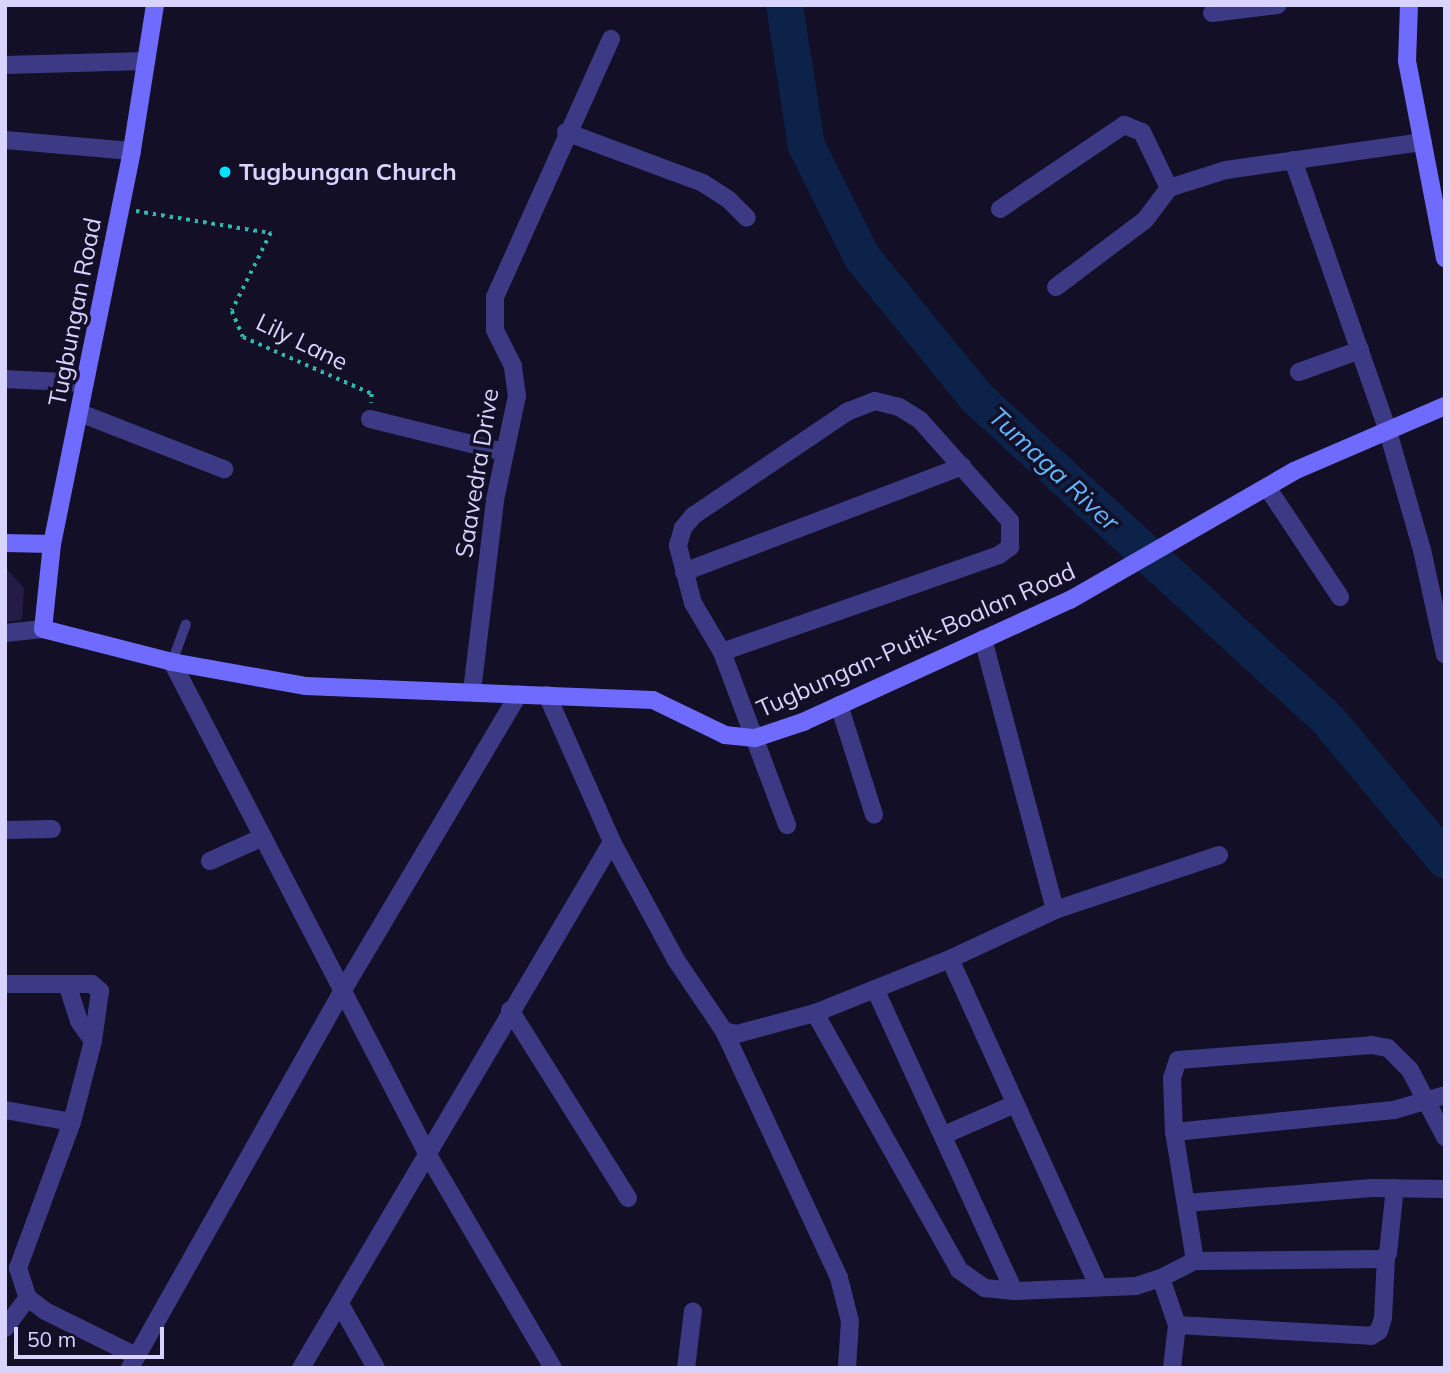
<!DOCTYPE html>
<style>
body{margin:0}
#map{position:relative;width:1450px;height:1373px;overflow:hidden;background:#130f26;font-family:Mulish,sans-serif}
div>[style]{position:absolute}
.river>*{height:37px;margin:-18.5px;padding:0 18.5px;transform-origin:18.5px;border-radius:18.5px;background:#0c2248}
.building>*{inset:0;background:#241b47}
.path>*{height:3.5px;margin-top:-1.75px;transform-origin:0;background:repeating-linear-gradient(90deg,#2fb8b0 0 3.5px,transparent 0 8.5px)}
.lane>*{height:10px;margin:-5px;padding:0 5px;transform-origin:5px;border-radius:5px;background:#3d3a85}
.street>*{height:18px;margin:-9px;padding:0 9px;transform-origin:9px;border-radius:9px;background:#3d3a85}
.secondary>*{height:18px;margin:-9px;padding:0 9px;transform-origin:9px;border-radius:9px;background:#6f6bff}
.dots>*{width:19px;height:19px;translate:-50% -50%;box-sizing:border-box;border:4px solid #130f26;border-radius:50%}
span{translate:-50% -50%;white-space:nowrap;text-align:center;line-height:1.15;-webkit-text-stroke:7px #130f26;paint-order:stroke}
.poi-label{font-size:24px;color:#d9d4ff;font-weight:700}
.left{translate:0 -50%;text-align:left}
.street-label{font-size:24px;color:#d9d4ff}
.water-label{font-size:26px;color:#62b6ff;font-style:italic}
.frame{position:absolute;inset:0;border:7px solid #d9d4ff;pointer-events:none}
.scale{position:absolute;left:14px;top:1327px;width:150px;height:32px;box-sizing:border-box;border:4px solid #d9d4ff;border-top:0;padding-left:9px;font-size:21px;line-height:24px;white-space:nowrap;color:#d9d4ff;-webkit-text-stroke:5px #130f26;paint-order:stroke}
</style>
<div id="map">
<div class="river">
<i style="left:784px;top:5px;width:142px;rotate:81.1deg"></i>
<i style="left:806px;top:145px;width:124px;rotate:63.6deg"></i>
<i style="left:861px;top:256px;width:183px;rotate:50.8deg"></i>
<i style="left:977px;top:398px;width:476px;rotate:42.5deg"></i>
<i style="left:1328px;top:720px;width:182px;rotate:50.1deg"></i>
</div>
<div class="building">
<i style="clip-path:polygon(5px 567px,24px 588px,22px 620px,5px 622px)"></i>
</div>
<div class="path">
<i style="left:136px;top:211px;width:137px;rotate:9.3deg"></i>
<i style="left:271px;top:233px;width:87px;rotate:116.6deg"></i>
<i style="left:232px;top:311px;width:28px;rotate:67deg"></i>
<i style="left:243px;top:337px;width:141px;rotate:23.8deg"></i>
<i style="left:372px;top:394px;width:9px;rotate:96deg"></i>
</div>
<div class="lane">
<i style="left:172px;top:662px;width:40px;rotate:-69.8deg"></i>
</div>
<div class="street">
<i style="left:1212px;top:13px;width:66px;rotate:-6.9deg"></i>
<i style="left:5px;top:65px;width:141px;rotate:-1.6deg"></i>
<i style="left:566px;top:132px;width:146px;rotate:20.4deg"></i>
<i style="left:703px;top:183px;width:31px;rotate:33deg"></i>
<i style="left:729px;top:200px;width:25px;rotate:45deg"></i>
<i style="left:5px;top:140px;width:127px;rotate:5deg"></i>
<i style="left:1293px;top:160px;width:284px;rotate:70.7deg"></i>
<i style="left:1387px;top:428px;width:127px;rotate:74deg"></i>
<i style="left:1422px;top:550px;width:107px;rotate:77.6deg"></i>
<i style="left:1000px;top:209px;width:150px;rotate:-34.1deg"></i>
<i style="left:1124px;top:125px;width:19px;rotate:21deg"></i>
<i style="left:1142px;top:132px;width:62px;rotate:64.3deg"></i>
<i style="left:1169px;top:188px;width:60px;rotate:-17.5deg"></i>
<i style="left:1226px;top:170px;width:199px;rotate:-8.1deg"></i>
<i style="left:1056px;top:287px;width:111px;rotate:-37deg"></i>
<i style="left:1145px;top:220px;width:40px;rotate:-53deg"></i>
<i style="left:1299px;top:372px;width:65px;rotate:-19.8deg"></i>
<i style="left:5px;top:379px;width:80px;rotate:2.9deg"></i>
<i style="left:80px;top:413px;width:155px;rotate:21.3deg"></i>
<i style="left:370px;top:419px;width:138px;rotate:13.8deg"></i>
<i style="left:1267px;top:487px;width:132px;rotate:56.4deg"></i>
<i style="left:684px;top:572px;width:298px;rotate:-20.8deg"></i>
<i style="left:5px;top:633px;width:38px;rotate:-6deg"></i>
<i style="left:983px;top:639px;width:280px;rotate:75.1deg"></i>
<i style="left:1055px;top:910px;width:173px;rotate:-18.5deg"></i>
<i style="left:722px;top:652px;width:293px;rotate:-19.3deg"></i>
<i style="left:999px;top:555px;width:14px;rotate:-36deg"></i>
<i style="left:1010px;top:547px;width:26px;rotate:-90deg"></i>
<i style="left:1010px;top:521px;width:135px;rotate:-131.7deg"></i>
<i style="left:920px;top:420px;width:25px;rotate:-148deg"></i>
<i style="left:899px;top:407px;width:25px;rotate:-166deg"></i>
<i style="left:875px;top:401px;width:30px;rotate:159deg"></i>
<i style="left:847px;top:412px;width:186px;rotate:146deg"></i>
<i style="left:693px;top:516px;width:16px;rotate:130deg"></i>
<i style="left:683px;top:528px;width:19px;rotate:106deg"></i>
<i style="left:678px;top:546px;width:59px;rotate:75.3deg"></i>
<i style="left:693px;top:603px;width:57px;rotate:59.4deg"></i>
<i style="left:722px;top:652px;width:185px;rotate:69.4deg"></i>
<i style="left:172px;top:662px;width:556px;rotate:62.56deg"></i>
<i style="left:428px;top:1155px;width:247px;rotate:59.6deg"></i>
<i style="left:472px;top:691px;width:192px;rotate:-83.1deg"></i>
<i style="left:495px;top:500px;width:106px;rotate:-78.1deg"></i>
<i style="left:517px;top:396px;width:30px;rotate:-98deg"></i>
<i style="left:513px;top:366px;width:40px;rotate:-116.6deg"></i>
<i style="left:495px;top:330px;width:33px;rotate:-90deg"></i>
<i style="left:495px;top:297px;width:283px;rotate:-65.8deg"></i>
<i style="left:547px;top:695px;width:161px;rotate:66.1deg"></i>
<i style="left:612px;top:842px;width:134px;rotate:61.5deg"></i>
<i style="left:676px;top:960px;width:86px;rotate:55.9deg"></i>
<i style="left:724px;top:1031px;width:13px;rotate:13deg"></i>
<i style="left:737px;top:1034px;width:81px;rotate:-15.1deg"></i>
<i style="left:815px;top:1013px;width:145px;rotate:-21.8deg"></i>
<i style="left:950px;top:959px;width:116px;rotate:-25deg"></i>
<i style="left:839px;top:705px;width:115px;rotate:72.3deg"></i>
<i style="left:5px;top:830px;width:47px;rotate:-1.2deg"></i>
<i style="left:210px;top:861px;width:58px;rotate:-24.4deg"></i>
<i style="left:950px;top:959px;width:359px;rotate:65.6deg"></i>
<i style="left:5px;top:984px;width:87px"></i>
<i style="left:92px;top:984px;width:11px;rotate:41deg"></i>
<i style="left:100px;top:991px;width:50px;rotate:98deg"></i>
<i style="left:93px;top:1041px;width:84px;rotate:104.5deg"></i>
<i style="left:72px;top:1122px;width:156px;rotate:110.3deg"></i>
<i style="left:18px;top:1268px;width:32px;rotate:72deg"></i>
<i style="left:28px;top:1298px;width:21px;rotate:37deg"></i>
<i style="left:45px;top:1311px;width:99px;rotate:26.3deg"></i>
<i style="left:67px;top:984px;width:39px;rotate:72deg"></i>
<i style="left:79px;top:1021px;width:24px;rotate:55deg"></i>
<i style="left:875px;top:989px;width:332px;rotate:65.3deg"></i>
<i style="left:510px;top:1010px;width:222px;rotate:57.9deg"></i>
<i style="left:815px;top:1013px;width:295px;rotate:60.7deg"></i>
<i style="left:959px;top:1270px;width:32px;rotate:35deg"></i>
<i style="left:985px;top:1288px;width:29px;rotate:6deg"></i>
<i style="left:1014px;top:1291px;width:122px;rotate:-2.3deg"></i>
<i style="left:1136px;top:1286px;width:26px;rotate:-18deg"></i>
<i style="left:1161px;top:1278px;width:50px;rotate:71.2deg"></i>
<i style="left:1177px;top:1325px;width:43px;rotate:96.6deg"></i>
<i style="left:724px;top:1031px;width:272px;rotate:65deg"></i>
<i style="left:839px;top:1278px;width:44px;rotate:75.7deg"></i>
<i style="left:850px;top:1321px;width:47px;rotate:93.7deg"></i>
<i style="left:5px;top:1110px;width:68px;rotate:10.2deg"></i>
<i style="left:1174px;top:1132px;width:221px;rotate:-5.7deg"></i>
<i style="left:1394px;top:1110px;width:53px;rotate:-16.4deg"></i>
<i style="left:944px;top:1135px;width:77px;rotate:-23.6deg"></i>
<i style="left:1186px;top:1203px;width:186px;rotate:-4.6deg"></i>
<i style="left:1371px;top:1188px;width:74px;rotate:0.8deg"></i>
<i style="left:1195px;top:1261px;width:188px;rotate:-0.6deg"></i>
<i style="left:1383px;top:1259px;width:8px;rotate:-50deg"></i>
<i style="left:1388px;top:1253px;width:65px;rotate:-83.9deg"></i>
<i style="left:1161px;top:1278px;width:38px;rotate:-27deg"></i>
<i style="left:1195px;top:1261px;width:131px;rotate:-99.2deg"></i>
<i style="left:1174px;top:1132px;width:54px;rotate:-92.1deg"></i>
<i style="left:1172px;top:1078px;width:19px;rotate:-72deg"></i>
<i style="left:1178px;top:1060px;width:194px;rotate:-4.4deg"></i>
<i style="left:1371px;top:1045px;width:17px;rotate:10deg"></i>
<i style="left:1388px;top:1048px;width:31px;rotate:45deg"></i>
<i style="left:1410px;top:1070px;width:76px;rotate:62.4deg"></i>
<i style="left:340px;top:1304px;width:73px;rotate:60.6deg"></i>
<i style="left:1177px;top:1325px;width:194px;rotate:3.2deg"></i>
<i style="left:1371px;top:1336px;width:9px;rotate:-32deg"></i>
<i style="left:1379px;top:1331px;width:14px;rotate:-73deg"></i>
<i style="left:1383px;top:1318px;width:61px;rotate:-87.2deg"></i>
<i style="left:5px;top:1328px;width:38px;rotate:-53deg"></i>
<i style="left:130px;top:1368px;width:434px;rotate:-60.6deg"></i>
<i style="left:343px;top:990px;width:344px;rotate:-59.3deg"></i>
<i style="left:301px;top:1368px;width:611px;rotate:-59.41deg"></i>
<i style="left:686px;top:1368px;width:57px;rotate:-83deg"></i>
</div>
<div class="secondary">
<i style="left:155px;top:5px;width:148px;rotate:99deg"></i>
<i style="left:132px;top:151px;width:401px;rotate:101.5deg"></i>
<i style="left:52px;top:544px;width:85px;rotate:96deg"></i>
<i style="left:43px;top:629px;width:133px;rotate:14.3deg"></i>
<i style="left:172px;top:662px;width:135px;rotate:10.2deg"></i>
<i style="left:305px;top:686px;width:348px;rotate:2.3deg"></i>
<i style="left:653px;top:700px;width:80px;rotate:25.9deg"></i>
<i style="left:725px;top:735px;width:30px;rotate:6deg"></i>
<i style="left:755px;top:738px;width:51px;rotate:-18.4deg"></i>
<i style="left:803px;top:722px;width:294px;rotate:-24.6deg"></i>
<i style="left:1070px;top:600px;width:258px;rotate:-29.9deg"></i>
<i style="left:1294px;top:471px;width:164px;rotate:-23.3deg"></i>
<i style="left:1409px;top:5px;width:56px;rotate:92deg"></i>
<i style="left:1407px;top:61px;width:201px;rotate:79.1deg"></i>
<i style="left:5px;top:543px;width:47px;rotate:1.2deg"></i>
</div>
<div class="dots">
<i style="left:225px;top:172px;background:#00e5ff"></i>
</div>
<div class="poi-label">
<span class="left" style="left:239px;top:172px">Tugbungan Church</span>
</div>
<div class="street-label">
<span style="left:75px;top:312px;rotate:-79deg">Tugbungan Road</span>
<span style="left:302px;top:342px;rotate:26deg">Lily Lane</span>
<span style="left:477px;top:473px;rotate:-81deg">Saavedra Drive</span>
<span style="left:916px;top:640px;rotate:-24deg">Tugbungan-Putik-Boalan Road</span>
</div>
<div class="water-label">
<span style="left:1054px;top:469px;rotate:43deg">Tumaga River</span>
</div>
<div class="frame"></div>
<div class="scale">50 m</div>
</div>
